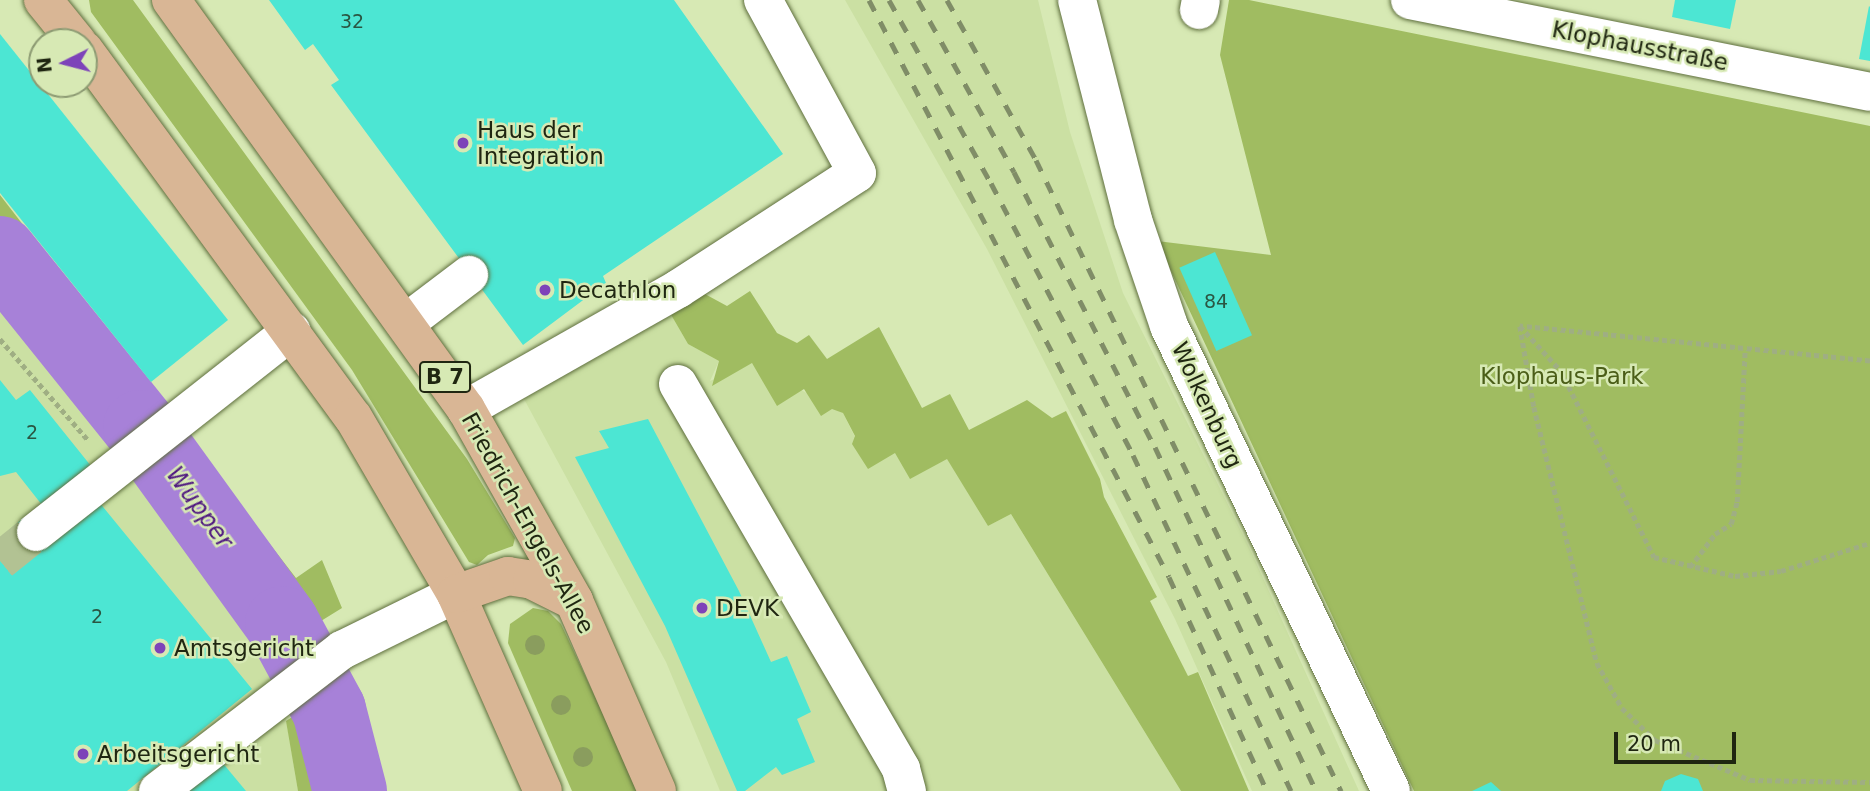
<!DOCTYPE html>
<meta charset="utf-8">
<style>
body{margin:0}
#map{position:relative;width:1870px;height:791px;overflow:hidden;background:#d7e9b4;font-family:"DejaVu Sans",sans-serif}
div>[style]{position:absolute}
.built>*{inset:0;background:#cbe0a3}
.green>*{inset:0;background:#a0bc61}
.river>*{height:74px;margin:-37px;padding:0 37px;transform-origin:37px;border-radius:37px;background:#a781d8}
.building>*{inset:0;background:#4ce6d3;transform-origin:0 0}
.minor-tunnel>*{height:38px;margin-top:-19px;transform-origin:0;background:repeating-linear-gradient(90deg,#b2c293 0 38px,transparent 0 57px)}
.path>*{height:4.5px;margin-top:-2.25px;transform-origin:0;background:repeating-linear-gradient(90deg,#9fae83 0 5px,transparent 0 8.5px)}
.roads{filter:drop-shadow(0 0 2px #5f6f3e) drop-shadow(0 0 2px #5f6f3e)}
.minor>*{height:38px;margin:-19px;padding:0 19px;transform-origin:19px;border-radius:19px;background:#fff}
.major>*{height:38px;margin:-19px;padding:0 19px;transform-origin:19px;border-radius:19px;background:#d9b695}
.rail>*{height:5px;margin-top:-2.5px;transform-origin:0;background:repeating-linear-gradient(90deg,#808d67 0 12px,transparent 0 24px)}
.trees>*{width:20px;height:20px;margin:-10px;border-radius:50%;background:#8a9d5e}
.dots>*{width:19px;height:19px;translate:-50% -50%;box-sizing:border-box;border:4px solid #d7e9b4;border-radius:50%}
span{translate:-50% -50%;white-space:nowrap;text-align:center;line-height:1.15;-webkit-text-stroke:5px #d7e9b4;paint-order:stroke}
.number-label{font-size:19px;color:#2a5642}
.number-label span{-webkit-text-stroke-width:0}
.shield-label span{padding:2px 5px;background:#d7e9b4;border:2px solid;border-radius:5px;-webkit-text-stroke-width:0}
.shield-label{font-size:21px;color:#1f2611;font-weight:700}
.street-label{font-size:23px;color:#1f2611}
.poi-label{font-size:23px;color:#1f2611}
.left{translate:0 -50%;text-align:left}
.park-label{font-size:23px;color:#4b5e18}
.water-label{font-size:24px;color:#511b81;font-style:italic}
.north{position:absolute;left:28px;top:28px;width:70px;height:70px;box-sizing:border-box;background:#d7e9b4;border:2px solid #8d9b73;border-radius:50%;rotate:264deg;font-size:19px;font-weight:700;line-height:28px;text-align:center;color:#1f2611}
.north::after{content:'';display:block;margin:auto;width:24px;height:32px;background:#7d43b9;clip-path:polygon(50% 0,100% 100%,50% 72%,0 100%)}
.scale{position:absolute;left:1614px;top:732px;width:122px;height:32px;box-sizing:border-box;border:4px solid #1f2611;border-top:0;padding-left:9px;font-size:21px;line-height:24px;white-space:nowrap;color:#1f2611;-webkit-text-stroke:5px #d7e9b4;paint-order:stroke}
</style>
<div id="map">
<div class="built">
<i style="clip-path:polygon(845px 0,1038px 0,1070px 132px,1123px 293px,1249px 547px,1359px 791px,1252px 791px,1175px 619px,987px 249px)"></i>
<i style="clip-path:polygon(0 295px,278px 672px,298px 791px,0 791px)"></i>
<i style="clip-path:polygon(670px 313px,688px 344px,719px 361px,710px 381px,752px 363px,843px 413px,857px 441px,895px 452px,911px 478px,947px 458px,988px 526px,1011px 514px,1181px 791px,720px 791px,666px 662px,524px 399px,649px 320px)"></i>
</div>
<div class="green">
<i style="clip-path:polygon(89px 0,133px 0,467px 459px,515px 538px,513px 546px,488px 555px,477px 565px,469px 562px,352px 370px,91px 12px)"></i>
<i style="clip-path:polygon(1229px 0,1249px 0,1870px 126px,1870px 791px,1414px 791px,1157px 241px,1271px 255px,1220px 55px)"></i>
<i style="clip-path:polygon(0 195px,296px 578px,322px 560px,342px 608px,266px 655px,0 295px)"></i>
<i style="clip-path:polygon(750px 291px,777px 333px,797px 343px,809px 335px,827px 359px,879px 327px,922px 408px,950px 394px,969px 430px,1027px 400px,1052px 418px,1066px 411px,1100px 479px,1104px 497px,1157px 597px,1150px 601px,1188px 676px,1198px 672px,1249px 791px,1181px 791px,1011px 514px,988px 526px,947px 459px,910px 479px,895px 453px,868px 469px,852px 444px,855px 436px,843px 413px,832px 409px,821px 416px,804px 389px,777px 406px,752px 363px,712px 386px,719px 361px,688px 344px,670px 313px,703px 293px,727px 306px)"></i>
<i style="clip-path:polygon(533px 608px,548px 611px,561px 624px,639px 791px,572px 791px,508px 643px,510px 624px)"></i>
<i style="clip-path:polygon(352px 679px,373px 791px,298px 791px,286px 721px)"></i>
</div>
<div class="river">
<i style="left:0;top:253px;width:223px;rotate:51.2deg"></i>
<i style="left:140px;top:427px;width:242px;rotate:54.1deg"></i>
<i style="left:282px;top:623px;width:99px;rotate:61.6deg"></i>
<i style="left:329px;top:710px;width:84px;rotate:75.5deg"></i>
</div>
<div class="building">
<i style="clip-path:polygon(269px 0,674px 0,783px 154px,603px 276px,606px 283px,523px 345px,331px 85px,339px 80px,313px 44px,305px 50px)"></i>
<i style="clip-path:polygon(1675px 0,1736px 0,1730px 29px,1672px 17px)"></i>
<i style="clip-path:polygon(1869px 6px,1870px 7px,1870px 61px,1859px 59px)"></i>
<i style="clip-path:polygon(0 34px,228px 320px,151px 382px,0 193px)"></i>
<i style="left:1215px;top:252px;width:91px;height:39px;rotate:66deg"></i>
<i style="clip-path:polygon(0 380px,16px 400px,30px 390px,91px 466px,42px 505px,16px 472px,0 476px)"></i>
<i style="clip-path:polygon(648px 419px,739px 591px,771px 662px,787px 656px,811px 712px,797px 719px,815px 762px,782px 775px,776px 767px,745px 791px,737px 791px,665px 626px,575px 457px,609px 448px,599px 431px)"></i>
<i style="clip-path:polygon(99px 502px,252px 689px,127px 791px,0 791px,0 538px,23px 518px,36px 532px)"></i>
<i style="clip-path:polygon(221px 761px,246px 791px,185px 791px)"></i>
<i style="clip-path:polygon(1681px 774px,1698px 779px,1703px 791px,1661px 791px,1665px 781px)"></i>
<i style="clip-path:polygon(1491px 782px,1501px 791px,1472px 791px)"></i>
</div>
<div class="minor-tunnel">
<i style="left:0;top:561px;width:46px;rotate:-38.9deg"></i>
</div>
<div class="path">
<i style="left:1520px;top:326px;width:61px;rotate:47.7deg"></i>
<i style="left:1561px;top:371px;width:208px;rotate:63.4deg"></i>
<i style="left:1654px;top:557px;width:83px;rotate:13.2deg"></i>
<i style="left:1735px;top:576px;width:46px;rotate:-6.2deg"></i>
<i style="left:1781px;top:571px;width:93px;rotate:-17.5deg"></i>
<i style="left:0;top:339px;width:135px;rotate:48.9deg"></i>
<i style="left:1870px;top:361px;width:352px;rotate:-174.3deg"></i>
<i style="left:1520px;top:326px;width:82px;rotate:80.2deg"></i>
<i style="left:1534px;top:407px;width:264px;rotate:76.2deg"></i>
<i style="left:1597px;top:663px;width:51px;rotate:60.9deg"></i>
<i style="left:1622px;top:708px;width:46px;rotate:44.1deg"></i>
<i style="left:1655px;top:740px;width:103px;rotate:22.8deg"></i>
<i style="left:1750px;top:780px;width:120px;rotate:1deg"></i>
<i style="left:1690px;top:567px;width:41px;rotate:-52.9deg"></i>
<i style="left:1715px;top:534px;width:19px;rotate:-32deg"></i>
<i style="left:1731px;top:524px;width:23px;rotate:-75deg"></i>
<i style="left:1737px;top:502px;width:151px;rotate:-87deg"></i>
</div>
<div class="roads">
<div class="minor">
<i style="left:1077px;top:0;width:227px;rotate:75.7deg"></i>
<i style="left:1133px;top:220px;width:112px;rotate:71.2deg"></i>
<i style="left:1169px;top:326px;width:515px;rotate:64.48deg"></i>
<i style="left:1410px;top:0;width:469px;rotate:11.3deg"></i>
<i style="left:1199px;top:10px;width:10px;rotate:-79deg"></i>
<i style="left:407px;top:322px;width:78px;rotate:-37.2deg"></i>
<i style="left:678px;top:384px;width:445px;rotate:59.9deg"></i>
<i style="left:901px;top:769px;width:23px;rotate:75deg"></i>
<i style="left:466px;top:409px;width:244px;rotate:-29.5deg"></i>
<i style="left:678px;top:289px;width:213px;rotate:-32.9deg"></i>
<i style="left:857px;top:173px;width:197px;rotate:-118.5deg"></i>
<i style="left:36px;top:532px;width:325px;rotate:-38.2deg"></i>
<i style="left:158px;top:791px;width:232px;rotate:-37.5deg"></i>
<i style="left:342px;top:650px;width:127px;rotate:-26.2deg"></i>
</div>
<div class="major">
<i style="left:43px;top:0;width:54px;rotate:51deg"></i>
<i style="left:171px;top:0;width:504px;rotate:54.2deg"></i>
<i style="left:466px;top:409px;width:220px;rotate:60.6deg"></i>
<i style="left:574px;top:601px;width:207px;rotate:66.4deg"></i>
<i style="left:84px;top:50px;width:455px;rotate:53.8deg"></i>
<i style="left:353px;top:417px;width:205px;rotate:59.8deg"></i>
<i style="left:456px;top:594px;width:215px;rotate:66.2deg"></i>
<i style="left:456px;top:594px;width:55px;rotate:-19.1deg"></i>
<i style="left:508px;top:576px;width:24px;rotate:9deg"></i>
<i style="left:532px;top:580px;width:47px;rotate:26.6deg"></i>
</div>
</div>
<div class="rail">
<i style="left:869px;top:0;width:650px;rotate:62.53deg"></i>
<i style="left:1169px;top:577px;width:235px;rotate:65.4deg"></i>
<i style="left:889px;top:0;width:210px;rotate:60.9deg"></i>
<i style="left:991px;top:183px;width:307px;rotate:62.4deg"></i>
<i style="left:1133px;top:455px;width:371px;rotate:64.8deg"></i>
<i style="left:918px;top:0;width:197px;rotate:60.8deg"></i>
<i style="left:1014px;top:172px;width:309px;rotate:62.9deg"></i>
<i style="left:1155px;top:447px;width:380px;rotate:64.9deg"></i>
<i style="left:947px;top:0;width:183px;rotate:60.9deg"></i>
<i style="left:1036px;top:160px;width:701px;rotate:64.2deg"></i>
</div>
<div class="trees">
<i style="left:535px;top:645px"></i>
<i style="left:561px;top:705px"></i>
<i style="left:583px;top:757px"></i>
</div>
<div class="dots">
<i style="left:463px;top:143px;background:#7d43b9"></i>
<i style="left:545px;top:290px;background:#7d43b9"></i>
<i style="left:702px;top:608px;background:#7d43b9"></i>
<i style="left:160px;top:648px;background:#7d43b9"></i>
<i style="left:83px;top:754px;background:#7d43b9"></i>
</div>
<div class="number-label">
<span style="left:352px;top:22px">32</span>
<span style="left:1216px;top:302px">84</span>
<span style="left:32px;top:433px">2</span>
<span style="left:97px;top:617px">2</span>
</div>
<div class="shield-label">
<span style="left:445px;top:377px">B 7</span>
</div>
<div class="street-label">
<span style="left:1640px;top:46px;rotate:11deg">Klophausstraße</span>
<span style="left:1207px;top:405px;rotate:65deg">Wolkenburg</span>
<span style="left:528px;top:523px;rotate:61deg">Friedrich-Engels-Allee</span>
</div>
<div class="poi-label">
<span class="left" style="left:477px;top:143px">Haus der<br>Integration</span>
<span class="left" style="left:559px;top:290px">Decathlon</span>
<span class="left" style="left:716px;top:608px">DEVK</span>
<span class="left" style="left:174px;top:648px">Amtsgericht</span>
<span class="left" style="left:97px;top:754px">Arbeitsgericht</span>
</div>
<div class="park-label">
<span style="left:1562px;top:376px">Klophaus-Park</span>
</div>
<div class="water-label">
<span style="left:199px;top:508px;rotate:54deg">Wupper</span>
</div>
<div class="north">N</div>
<div class="scale">20 m</div>
</div>
